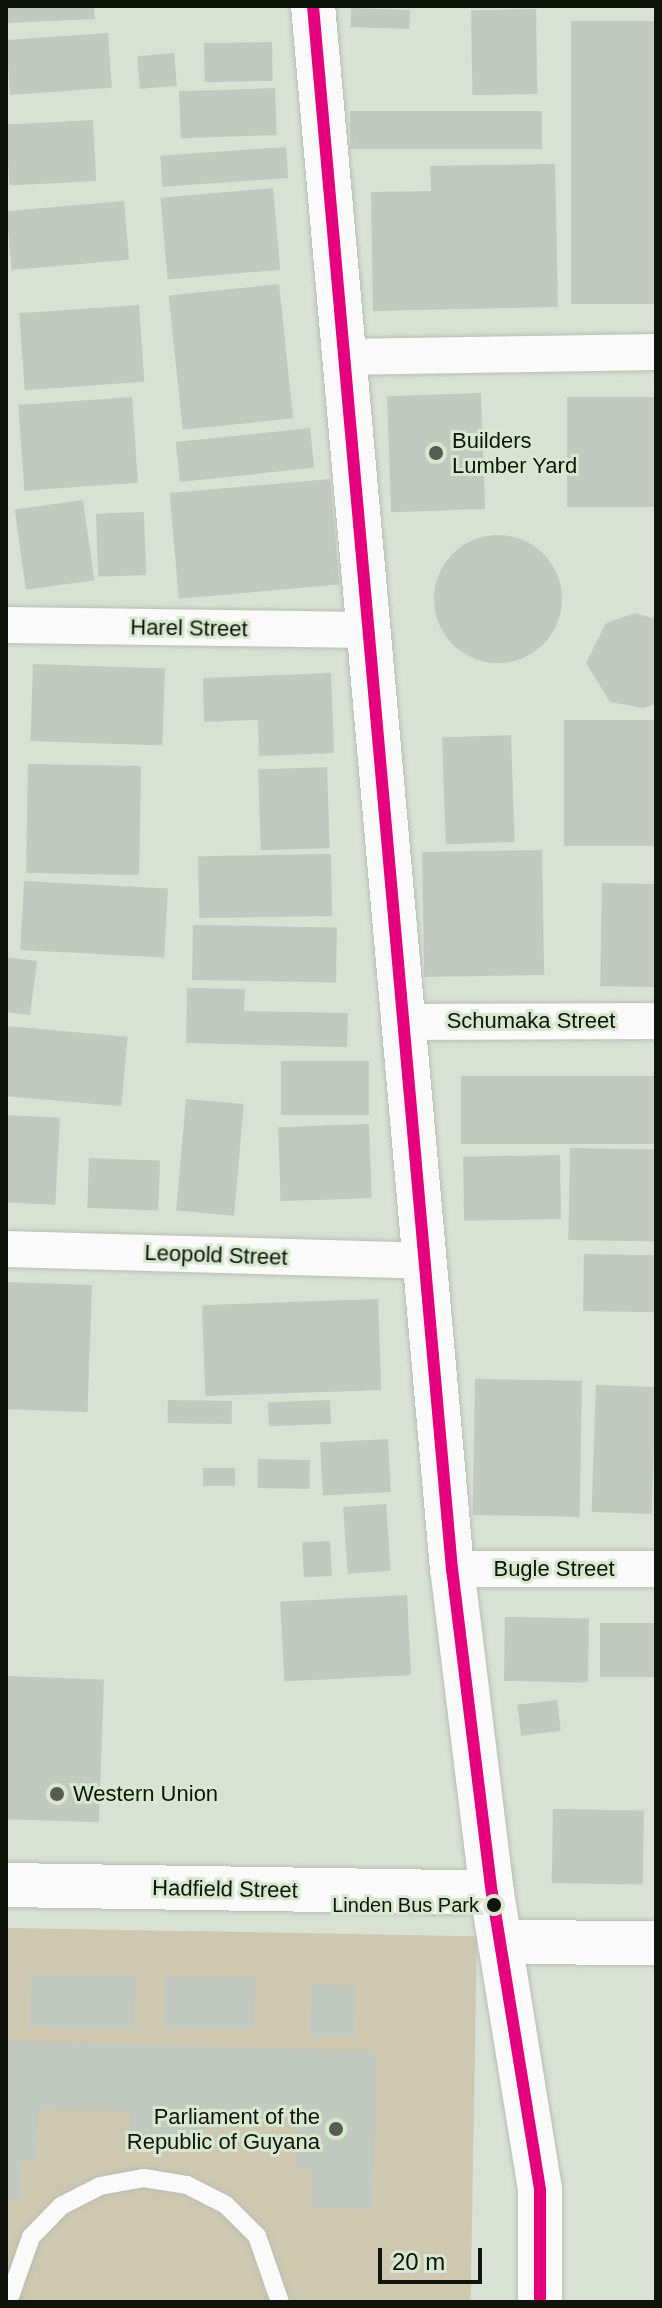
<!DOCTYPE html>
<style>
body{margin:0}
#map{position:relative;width:662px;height:2308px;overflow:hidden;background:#d9e1d5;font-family:Helvetica,sans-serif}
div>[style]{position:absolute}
.green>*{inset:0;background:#cec8b1;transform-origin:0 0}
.building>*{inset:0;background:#c1c9c1;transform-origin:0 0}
.round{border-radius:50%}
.roads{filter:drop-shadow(0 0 2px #b7beb4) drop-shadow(0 0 2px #b7beb4)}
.service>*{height:18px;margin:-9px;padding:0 9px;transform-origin:9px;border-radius:9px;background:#f9faf9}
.minor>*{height:36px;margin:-18px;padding:0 18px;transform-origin:18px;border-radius:18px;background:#f9faf9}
.tertiary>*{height:44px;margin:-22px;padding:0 22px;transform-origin:22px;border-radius:22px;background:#f9faf9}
.secondary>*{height:44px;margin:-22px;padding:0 22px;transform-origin:22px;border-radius:22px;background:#f9faf9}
.bus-1>*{height:12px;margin:-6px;padding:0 6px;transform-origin:6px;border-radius:6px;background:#e5007d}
.dots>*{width:22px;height:22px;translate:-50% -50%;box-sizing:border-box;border:4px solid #d8e7cf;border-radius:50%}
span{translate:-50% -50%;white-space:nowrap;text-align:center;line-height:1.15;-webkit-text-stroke:6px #d8e7cf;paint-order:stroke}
.bus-label{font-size:20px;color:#0f140c}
.right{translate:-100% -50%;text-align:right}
.poi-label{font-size:22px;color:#0f140c}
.left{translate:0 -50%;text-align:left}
.street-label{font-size:22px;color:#0f140c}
.frame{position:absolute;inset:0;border:8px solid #0f140c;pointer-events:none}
.scale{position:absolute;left:378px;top:2248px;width:104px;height:36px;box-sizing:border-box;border:4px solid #0f140c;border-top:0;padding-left:10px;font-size:24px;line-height:28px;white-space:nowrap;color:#0f140c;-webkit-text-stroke:6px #d8e7cf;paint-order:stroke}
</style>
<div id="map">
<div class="green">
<i style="left:6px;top:1928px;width:471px;height:374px;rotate:1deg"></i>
</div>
<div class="building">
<i style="clip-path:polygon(6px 6px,94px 6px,95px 19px,6px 23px)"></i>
<i style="left:351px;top:8px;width:59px;height:19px;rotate:2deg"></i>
<i style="left:536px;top:9px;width:85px;height:65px;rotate:89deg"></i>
<i style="left:656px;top:21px;width:283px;height:85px;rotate:90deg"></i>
<i style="left:108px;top:33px;width:55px;height:102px;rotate:86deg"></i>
<i style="left:272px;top:42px;width:39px;height:68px;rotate:89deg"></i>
<i style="left:174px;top:53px;width:33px;height:37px;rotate:85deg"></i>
<i style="left:275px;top:88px;width:47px;height:96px;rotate:88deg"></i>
<i style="left:350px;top:111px;width:192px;height:38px"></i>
<i style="left:93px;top:120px;width:61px;height:87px;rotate:87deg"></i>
<i style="left:286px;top:147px;width:31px;height:126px;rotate:86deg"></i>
<i style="clip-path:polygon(555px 164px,558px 307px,373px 311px,371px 192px,431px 191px,430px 166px)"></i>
<i style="left:273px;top:188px;width:82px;height:113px;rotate:85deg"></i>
<i style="left:124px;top:201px;width:59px;height:118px;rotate:85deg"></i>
<i style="left:279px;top:284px;width:135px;height:111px;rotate:84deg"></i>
<i style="left:139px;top:305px;width:77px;height:120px;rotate:86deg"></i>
<i style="left:481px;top:393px;width:116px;height:94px;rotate:88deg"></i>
<i style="left:132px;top:397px;width:86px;height:114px;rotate:86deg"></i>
<i style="left:656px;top:397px;width:110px;height:89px;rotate:90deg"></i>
<i style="left:310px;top:428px;width:40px;height:135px;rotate:84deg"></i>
<i style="left:330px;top:479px;width:106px;height:161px;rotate:85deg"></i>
<i style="left:83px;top:500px;width:81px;height:69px;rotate:82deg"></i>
<i style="left:144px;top:512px;width:63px;height:48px;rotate:88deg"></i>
<i class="round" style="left:434px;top:535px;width:128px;height:128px"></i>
<i style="clip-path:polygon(635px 613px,656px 619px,656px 704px,643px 708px,610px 702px,586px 663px,606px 623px)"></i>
<i style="left:33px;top:664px;width:132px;height:77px;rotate:2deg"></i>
<i style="clip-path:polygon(331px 673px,334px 753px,259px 756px,258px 720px,204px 722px,203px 678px)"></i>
<i style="left:564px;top:720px;width:92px;height:126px"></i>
<i style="left:511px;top:735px;width:107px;height:69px;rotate:88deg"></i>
<i style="left:28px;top:764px;width:113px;height:109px;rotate:1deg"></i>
<i style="left:327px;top:767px;width:81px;height:69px;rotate:88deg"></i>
<i style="left:542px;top:850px;width:125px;height:120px;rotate:89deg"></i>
<i style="left:331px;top:854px;width:62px;height:133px;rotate:89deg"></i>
<i style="left:24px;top:881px;width:144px;height:69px;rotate:3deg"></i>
<i style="left:602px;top:883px;width:54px;height:103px;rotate:1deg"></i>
<i style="left:193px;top:925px;width:144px;height:55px;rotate:1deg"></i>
<i style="clip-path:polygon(6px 957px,37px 961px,30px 1015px,6px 1012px)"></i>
<i style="clip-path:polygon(187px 988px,245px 989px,244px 1011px,348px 1013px,347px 1047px,186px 1043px)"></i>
<i style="left:6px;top:1026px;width:122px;height:70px;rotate:5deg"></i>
<i style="left:281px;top:1061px;width:88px;height:54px"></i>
<i style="left:461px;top:1076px;width:195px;height:68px"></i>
<i style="left:186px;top:1099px;width:58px;height:112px;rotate:5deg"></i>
<i style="left:6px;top:1115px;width:54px;height:87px;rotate:3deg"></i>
<i style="left:369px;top:1124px;width:74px;height:91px;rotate:88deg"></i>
<i style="left:570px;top:1148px;width:86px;height:92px;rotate:1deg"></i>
<i style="left:560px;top:1155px;width:64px;height:97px;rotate:89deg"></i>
<i style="left:89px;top:1158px;width:71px;height:50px;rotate:2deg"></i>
<i style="left:584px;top:1254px;width:72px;height:57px;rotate:1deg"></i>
<i style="left:6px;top:1282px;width:86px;height:127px;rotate:2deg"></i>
<i style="left:378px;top:1299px;width:91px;height:176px;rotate:88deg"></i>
<i style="left:475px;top:1379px;width:107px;height:136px;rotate:1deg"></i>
<i style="left:596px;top:1385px;width:60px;height:127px;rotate:2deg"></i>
<i style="left:168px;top:1400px;width:64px;height:23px;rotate:1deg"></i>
<i style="left:330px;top:1400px;width:24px;height:62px;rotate:88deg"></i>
<i style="left:388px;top:1439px;width:53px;height:68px;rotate:87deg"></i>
<i style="left:258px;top:1459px;width:52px;height:29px;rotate:1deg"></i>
<i style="left:235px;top:1468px;width:18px;height:32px;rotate:90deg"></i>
<i style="left:386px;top:1504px;width:67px;height:43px;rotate:86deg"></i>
<i style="left:330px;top:1541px;width:35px;height:28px;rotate:87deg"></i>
<i style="left:407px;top:1595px;width:80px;height:127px;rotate:87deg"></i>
<i style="left:505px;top:1617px;width:84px;height:64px;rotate:1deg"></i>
<i style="left:656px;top:1623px;width:54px;height:56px;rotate:90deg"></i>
<i style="left:6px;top:1676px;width:98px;height:143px;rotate:2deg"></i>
<i style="left:557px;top:1700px;width:31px;height:40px;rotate:83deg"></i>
<i style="left:553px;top:1809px;width:91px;height:74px;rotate:1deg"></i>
<i style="left:31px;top:1974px;width:104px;height:53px;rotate:1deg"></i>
<i style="left:165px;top:1976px;width:90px;height:51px;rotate:1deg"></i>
<i style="left:311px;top:1985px;width:44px;height:51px;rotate:1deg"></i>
<i style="clip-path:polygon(6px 2041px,377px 2051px,372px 2209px,312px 2207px,313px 2169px,296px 2169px,298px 2120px,205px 2118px,204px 2140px,129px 2138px,131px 2111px,38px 2109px,36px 2160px,21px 2160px,20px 2200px,6px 2200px)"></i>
</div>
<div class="roads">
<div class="service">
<i style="left:8px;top:2302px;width:69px;rotate:-70.5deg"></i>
<i style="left:31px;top:2237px;width:43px;rotate:-45.9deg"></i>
<i style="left:61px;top:2206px;width:44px;rotate:-27.1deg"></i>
<i style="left:100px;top:2186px;width:45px;rotate:-10.3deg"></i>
<i style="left:144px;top:2178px;width:44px;rotate:9.2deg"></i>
<i style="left:187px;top:2185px;width:44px;rotate:27.1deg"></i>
<i style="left:226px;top:2205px;width:44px;rotate:45deg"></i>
<i style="left:257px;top:2236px;width:70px;rotate:70.8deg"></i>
</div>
<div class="minor">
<i style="left:342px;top:357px;width:314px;rotate:-0.9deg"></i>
<i style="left:6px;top:625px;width:365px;rotate:0.8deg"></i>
<i style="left:405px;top:1022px;width:251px;rotate:-0.2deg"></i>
<i style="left:6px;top:1249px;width:420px;rotate:1.6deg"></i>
<i style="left:452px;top:1569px;width:204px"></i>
</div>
<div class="tertiary">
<i style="left:492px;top:1893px;width:301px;rotate:80.8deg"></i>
<i style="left:540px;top:2190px;width:112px;rotate:90deg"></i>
<i style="left:504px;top:1942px;width:152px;rotate:0.4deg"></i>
</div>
<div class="secondary">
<i style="left:6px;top:1885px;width:486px;rotate:0.9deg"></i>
<i style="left:492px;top:1893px;width:326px;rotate:-97deg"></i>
<i style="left:452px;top:1569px;width:1569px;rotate:-95.08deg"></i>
</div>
</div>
<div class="bus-1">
<i style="left:313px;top:6px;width:1569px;rotate:84.92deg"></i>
<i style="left:452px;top:1569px;width:326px;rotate:83deg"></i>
<i style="left:492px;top:1893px;width:301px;rotate:80.8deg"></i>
<i style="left:540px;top:2190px;width:112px;rotate:90deg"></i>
</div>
<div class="dots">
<i style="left:436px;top:453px;background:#565c52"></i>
<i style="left:57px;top:1794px;background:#565c52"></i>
<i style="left:494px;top:1905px;background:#0f140c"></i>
<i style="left:336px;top:2129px;background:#565c52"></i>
</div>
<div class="bus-label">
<span class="right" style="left:479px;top:1905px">Linden Bus Park</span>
</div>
<div class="poi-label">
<span class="left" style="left:452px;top:453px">Builders<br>Lumber Yard</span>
<span class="left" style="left:73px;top:1794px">Western Union</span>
<span class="right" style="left:320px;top:2129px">Parliament of the<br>Republic of Guyana</span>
</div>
<div class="street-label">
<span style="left:189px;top:628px;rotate:1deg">Harel Street</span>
<span style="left:531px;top:1021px">Schumaka Street</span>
<span style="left:216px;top:1255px;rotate:2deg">Leopold Street</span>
<span style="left:554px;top:1569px">Bugle Street</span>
<span style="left:225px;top:1889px;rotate:1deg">Hadfield Street</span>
</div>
<div class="frame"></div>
<div class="scale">20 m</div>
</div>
